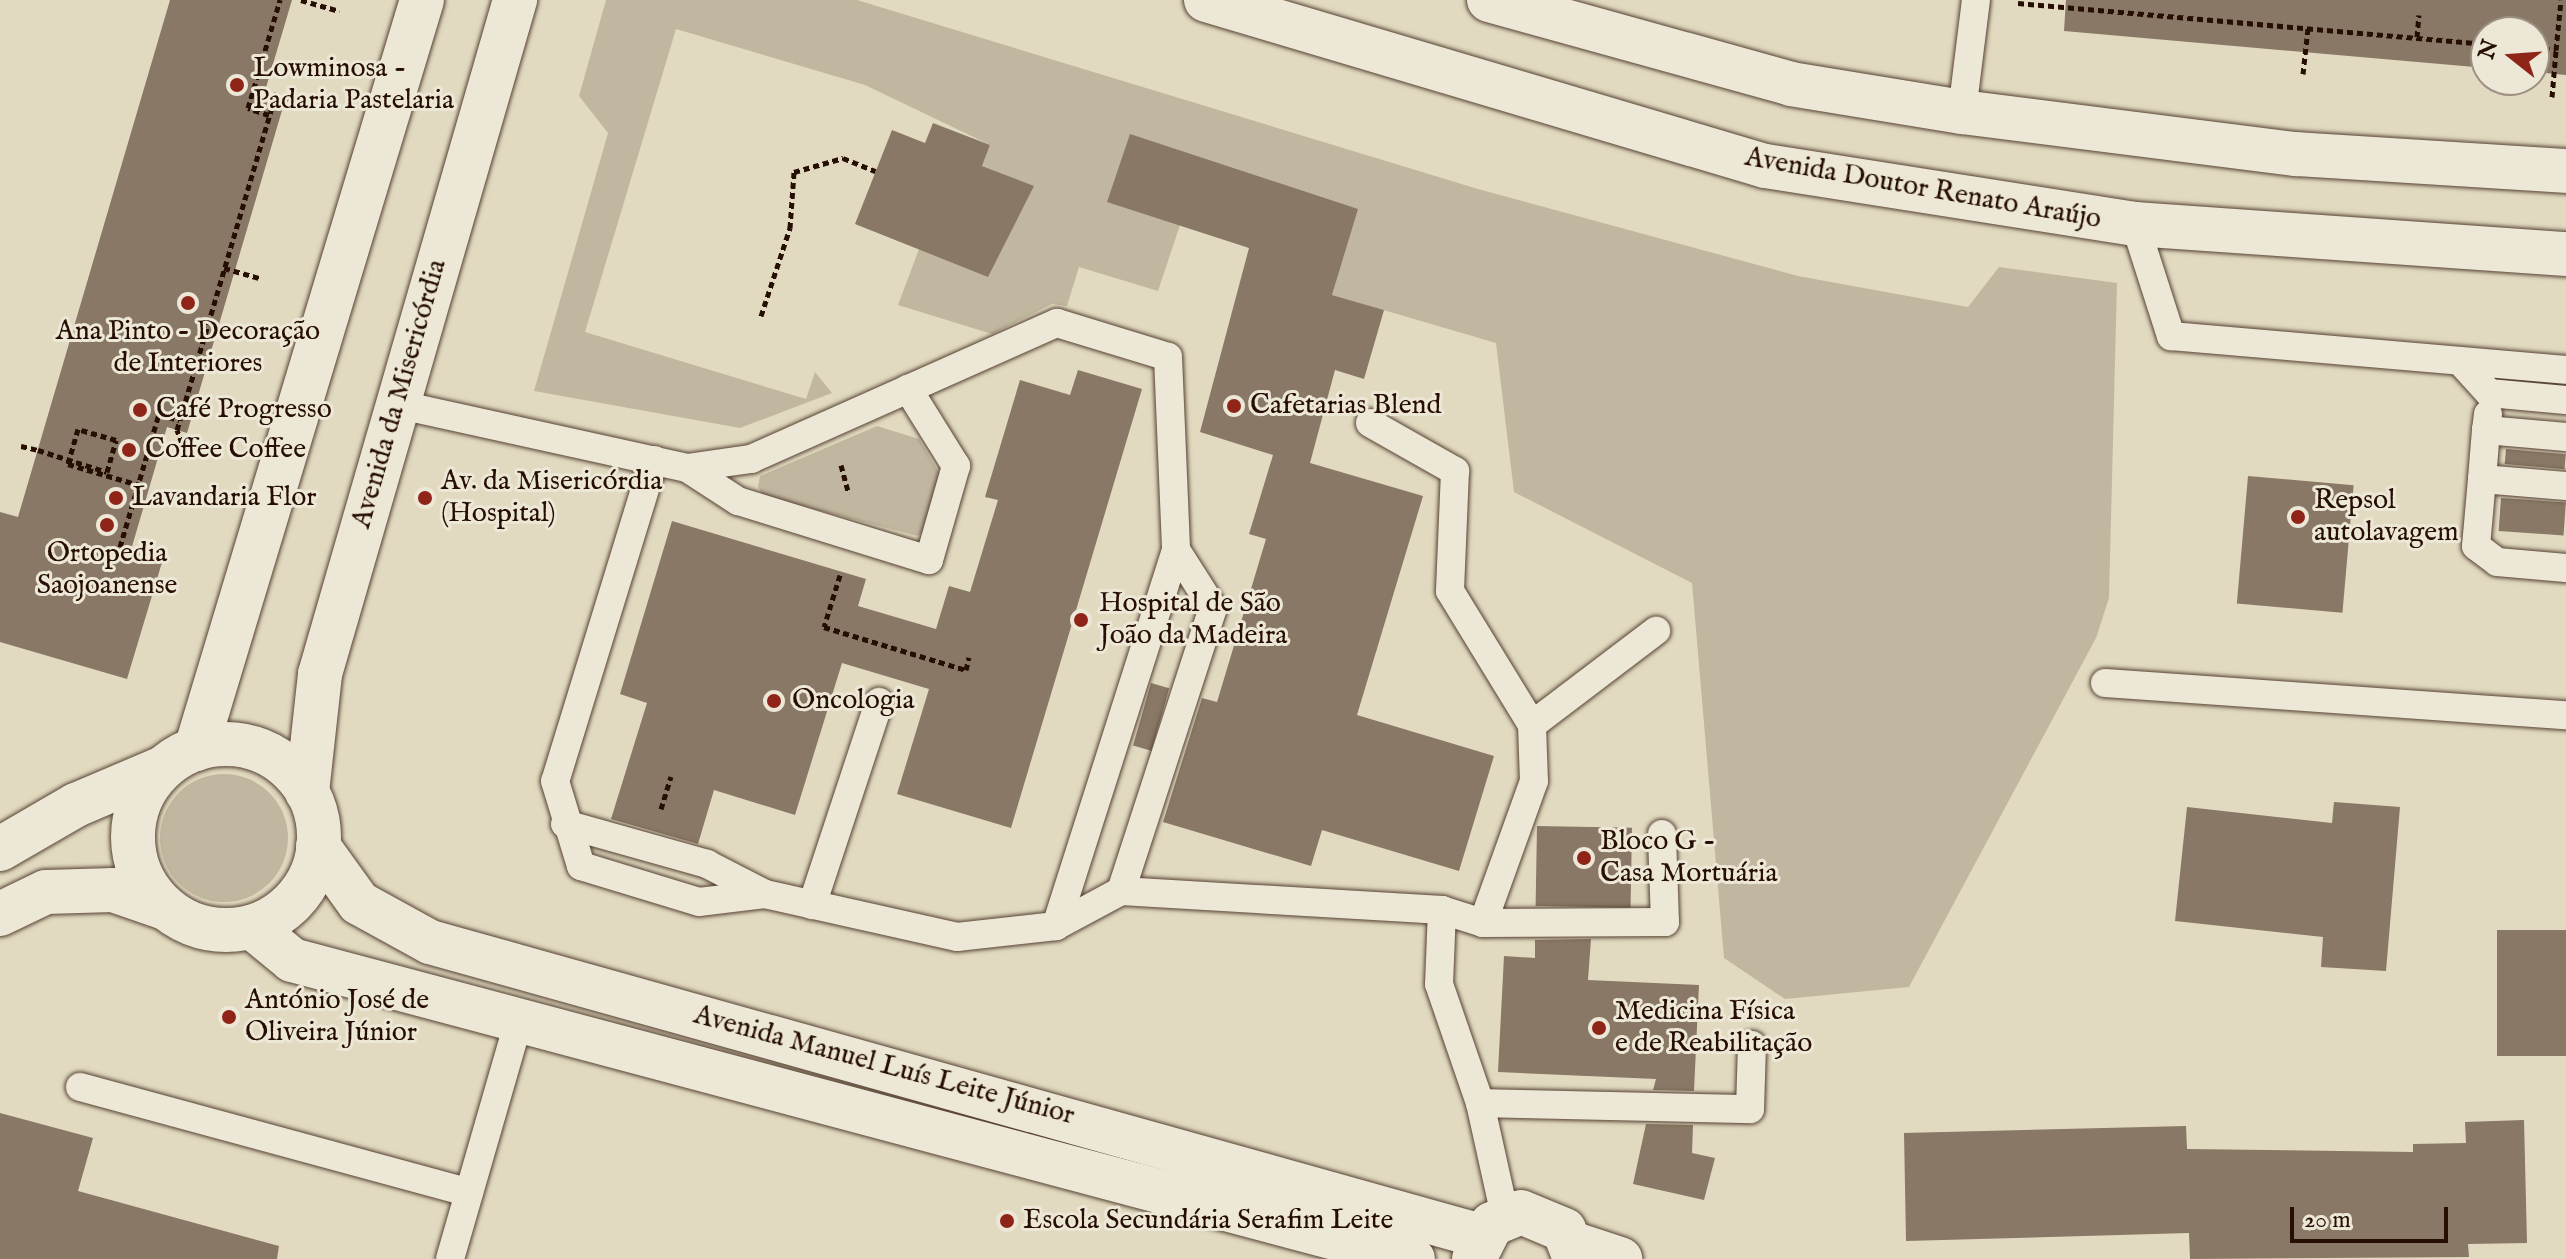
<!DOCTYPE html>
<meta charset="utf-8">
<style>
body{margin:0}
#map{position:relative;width:2566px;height:1259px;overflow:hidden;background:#e1dac0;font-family:"IM FELL English",serif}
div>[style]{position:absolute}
.green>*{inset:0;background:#c1b7a0}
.round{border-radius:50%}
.building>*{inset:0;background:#887865;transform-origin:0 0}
.path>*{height:5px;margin-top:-2.5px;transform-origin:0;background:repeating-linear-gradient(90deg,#270e03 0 6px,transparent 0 10px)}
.roads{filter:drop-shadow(0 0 2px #564132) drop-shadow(0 0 2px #564132)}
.service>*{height:28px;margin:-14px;padding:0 14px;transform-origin:14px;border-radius:14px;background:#ece7d6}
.minor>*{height:44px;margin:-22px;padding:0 22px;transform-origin:22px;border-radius:22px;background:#ece7d6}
.tertiary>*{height:44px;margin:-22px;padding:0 22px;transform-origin:22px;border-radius:22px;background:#ece7d6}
.tertiary>.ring{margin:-22px;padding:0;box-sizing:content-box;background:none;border:44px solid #ece7d6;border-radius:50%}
.secondary>*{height:44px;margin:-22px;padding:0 22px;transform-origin:22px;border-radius:22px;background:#ece7d6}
.dots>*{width:22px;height:22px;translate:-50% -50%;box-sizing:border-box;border:4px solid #ece7d6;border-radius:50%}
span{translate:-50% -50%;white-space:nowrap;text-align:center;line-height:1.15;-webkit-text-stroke:6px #ece7d6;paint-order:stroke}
.poi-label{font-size:28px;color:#270e03}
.left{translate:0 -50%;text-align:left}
.street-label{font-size:28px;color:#270e03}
.north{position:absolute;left:2470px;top:16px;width:80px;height:80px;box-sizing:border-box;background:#ece7d6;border:2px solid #9d9082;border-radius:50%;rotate:287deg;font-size:22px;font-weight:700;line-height:32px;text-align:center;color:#270e03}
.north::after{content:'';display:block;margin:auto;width:28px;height:36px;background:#8f2418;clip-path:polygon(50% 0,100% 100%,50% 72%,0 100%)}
.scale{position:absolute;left:2290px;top:1207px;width:158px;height:36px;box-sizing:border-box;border:4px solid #270e03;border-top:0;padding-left:10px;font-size:24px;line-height:28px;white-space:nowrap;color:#270e03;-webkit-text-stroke:6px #ece7d6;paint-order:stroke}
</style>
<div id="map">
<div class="green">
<i style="clip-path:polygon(606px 0,857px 0,1478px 189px,1798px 276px,1968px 307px,1999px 267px,2117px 283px,2109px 598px,2096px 638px,1909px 987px,1785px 999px,1724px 958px,1692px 583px,1514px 492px,1496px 343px,1332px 295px,1357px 210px,1180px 225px,1158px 291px,1079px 267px,1067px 306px,1052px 304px,992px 334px,898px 305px,919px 249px,988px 276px,1033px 186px,982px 166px,990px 145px,865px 85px,676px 29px,585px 332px,806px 399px,815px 372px,832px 393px,740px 428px,534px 391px,608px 133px,579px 96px)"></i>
<i style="clip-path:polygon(877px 426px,919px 439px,942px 478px,929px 525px,918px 536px,764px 496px,758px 487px,760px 476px)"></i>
<i class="round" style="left:160px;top:774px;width:128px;height:128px"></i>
</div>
<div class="building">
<i style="clip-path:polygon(170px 0,292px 0,262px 101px,283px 107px,187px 433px,167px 427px,131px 550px,163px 559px,127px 679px,0 642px,0 512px,18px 517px)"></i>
<i style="clip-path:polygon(2066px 0,2566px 0,2566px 75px,2534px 72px,2534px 32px,2486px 32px,2486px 68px,2064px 31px)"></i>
<i style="clip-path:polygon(933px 123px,990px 145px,982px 166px,1034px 186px,988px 277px,855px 224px,892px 130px,925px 143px)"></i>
<i style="clip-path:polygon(1130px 134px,1358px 209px,1332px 295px,1384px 310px,1364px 379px,1335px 370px,1310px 463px,1423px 496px,1357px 715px,1494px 756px,1459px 871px,1322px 830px,1311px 866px,1163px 822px,1202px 698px,1217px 702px,1266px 539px,1249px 534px,1273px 455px,1200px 432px,1249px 248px,1107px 202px)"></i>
<i style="clip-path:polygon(1078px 370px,1142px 389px,1011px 828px,897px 794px,929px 689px,842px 663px,795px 815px,714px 790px,698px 844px,611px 819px,647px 703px,620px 694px,672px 521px,866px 579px,858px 606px,936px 629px,949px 586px,970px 592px,998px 500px,985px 497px,1020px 380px,1070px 395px)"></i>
<i style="left:2506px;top:449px;width:60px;height:15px;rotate:5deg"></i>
<i style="left:2248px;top:476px;width:106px;height:128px;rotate:5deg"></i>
<i style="left:2501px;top:498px;width:65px;height:33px;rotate:4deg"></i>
<i style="left:1151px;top:683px;width:19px;height:65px;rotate:16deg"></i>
<i style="clip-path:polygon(2334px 802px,2400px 807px,2386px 971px,2321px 967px,2323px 937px,2175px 921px,2187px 807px,2332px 823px)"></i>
<i style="left:1537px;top:826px;width:95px;height:80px;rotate:1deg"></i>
<i style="left:2566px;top:930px;width:126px;height:69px;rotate:90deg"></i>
<i style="clip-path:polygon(1591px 939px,1588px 980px,1699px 985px,1694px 1091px,1653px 1090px,1656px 1079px,1498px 1072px,1504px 956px,1535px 958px,1535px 940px)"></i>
<i style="clip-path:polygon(0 1113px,93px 1138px,78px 1191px,279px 1246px,277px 1259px,0 1259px)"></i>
<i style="clip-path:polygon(2524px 1120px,2527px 1243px,2468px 1244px,2469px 1257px,2190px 1259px,2189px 1233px,1906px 1241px,1904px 1133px,2186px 1126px,2187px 1149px,2413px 1152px,2413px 1144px,2466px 1143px,2465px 1122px)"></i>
<i style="clip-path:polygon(1646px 1124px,1693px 1125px,1692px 1153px,1715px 1158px,1704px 1200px,1633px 1184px)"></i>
</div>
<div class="path">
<i style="left:301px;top:0;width:40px;rotate:16deg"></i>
<i style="left:2018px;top:3px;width:470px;rotate:5deg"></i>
<i style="left:2417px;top:37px;width:22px;rotate:-85deg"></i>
<i style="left:2534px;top:48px;width:22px;rotate:5deg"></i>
<i style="left:2556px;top:50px;width:50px;rotate:-84.3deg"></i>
<i style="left:2303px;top:74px;width:46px;rotate:-83.8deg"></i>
<i style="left:255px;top:87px;width:59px;rotate:20deg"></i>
<i style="left:2552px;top:97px;width:47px;rotate:-85.1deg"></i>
<i style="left:269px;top:115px;width:22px;rotate:-162deg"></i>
<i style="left:248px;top:108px;width:113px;rotate:-73.5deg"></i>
<i style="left:224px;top:268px;width:37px;rotate:16deg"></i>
<i style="left:761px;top:316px;width:93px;rotate:-71.8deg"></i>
<i style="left:790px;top:228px;width:56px;rotate:-85.9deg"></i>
<i style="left:794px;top:172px;width:51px;rotate:-15.9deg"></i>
<i style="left:843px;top:158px;width:35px;rotate:22deg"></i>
<i style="left:21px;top:446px;width:17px;rotate:13deg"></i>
<i style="left:38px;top:450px;width:72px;rotate:17.7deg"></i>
<i style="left:107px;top:472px;width:33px;rotate:-74deg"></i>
<i style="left:116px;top:440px;width:40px;rotate:-164deg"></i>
<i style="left:78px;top:429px;width:36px;rotate:106deg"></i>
<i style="left:68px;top:464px;width:74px;rotate:16.5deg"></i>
<i style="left:209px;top:451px;width:28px;rotate:-163deg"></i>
<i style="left:182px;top:443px;width:14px;rotate:-111deg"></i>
<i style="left:177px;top:430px;width:340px;rotate:-73.6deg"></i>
<i style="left:273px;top:104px;width:11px;rotate:-27deg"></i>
<i style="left:841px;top:465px;width:30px;rotate:75deg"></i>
<i style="left:120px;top:547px;width:139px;rotate:-73.7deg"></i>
<i style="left:159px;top:414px;width:21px;rotate:17deg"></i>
<i style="left:840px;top:575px;width:54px;rotate:107.1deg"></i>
<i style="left:824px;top:627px;width:148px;rotate:16.8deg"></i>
<i style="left:966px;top:670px;width:13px;rotate:-77deg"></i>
<i style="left:661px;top:809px;width:34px;rotate:-73deg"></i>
</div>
<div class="roads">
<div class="service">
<i style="left:1962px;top:112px;width:113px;rotate:-82.9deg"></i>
<i style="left:2135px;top:224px;width:118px;rotate:72.2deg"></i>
<i style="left:2171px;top:336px;width:396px;rotate:4.9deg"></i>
<i style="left:2460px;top:361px;width:43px;rotate:47.8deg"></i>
<i style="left:2489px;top:393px;width:77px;rotate:5.2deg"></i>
<i style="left:396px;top:404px;width:298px;rotate:12.4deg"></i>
<i style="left:687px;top:468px;width:61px;rotate:32.9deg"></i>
<i style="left:738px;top:501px;width:200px;rotate:17.2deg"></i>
<i style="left:929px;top:560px;width:98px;rotate:-74deg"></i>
<i style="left:956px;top:466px;width:91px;rotate:-121.9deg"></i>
<i style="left:2488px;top:414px;width:16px;rotate:97deg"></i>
<i style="left:2486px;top:430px;width:80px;rotate:5deg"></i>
<i style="left:1370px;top:423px;width:98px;rotate:29.5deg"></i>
<i style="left:1455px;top:471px;width:120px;rotate:92.4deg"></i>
<i style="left:1450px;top:591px;width:157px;rotate:58.5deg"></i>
<i style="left:1532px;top:725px;width:56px;rotate:88deg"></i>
<i style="left:1534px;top:781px;width:151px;rotate:109.8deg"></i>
<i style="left:2486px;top:430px;width:49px;rotate:94.7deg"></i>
<i style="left:2482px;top:479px;width:84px;rotate:4.8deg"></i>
<i style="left:654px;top:460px;width:336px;rotate:107.1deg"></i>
<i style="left:555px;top:781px;width:89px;rotate:73deg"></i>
<i style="left:581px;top:866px;width:123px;rotate:17deg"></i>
<i style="left:699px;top:902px;width:66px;rotate:-6.9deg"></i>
<i style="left:765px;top:894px;width:197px;rotate:12.6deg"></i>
<i style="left:957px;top:937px;width:100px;rotate:-6.3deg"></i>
<i style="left:1056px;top:926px;width:74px;rotate:-28.3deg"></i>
<i style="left:1121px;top:891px;width:322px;rotate:3.4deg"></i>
<i style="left:1442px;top:910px;width:43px;rotate:17.6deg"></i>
<i style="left:1483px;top:923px;width:182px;rotate:-0.3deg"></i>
<i style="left:1665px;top:922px;width:88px;rotate:-92deg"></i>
<i style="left:687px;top:468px;width:65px;rotate:-8deg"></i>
<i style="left:751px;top:459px;width:335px;rotate:-24deg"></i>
<i style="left:1057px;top:323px;width:116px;rotate:17deg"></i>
<i style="left:1168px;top:357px;width:193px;rotate:87.6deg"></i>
<i style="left:1176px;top:550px;width:395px;rotate:107.7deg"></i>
<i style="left:2482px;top:479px;width:67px;rotate:95.1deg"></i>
<i style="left:2476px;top:546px;width:26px;rotate:37deg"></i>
<i style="left:2497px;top:562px;width:69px;rotate:5deg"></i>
<i style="left:2105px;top:683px;width:462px;rotate:4deg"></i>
<i style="left:1532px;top:725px;width:156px;rotate:-37.2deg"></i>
<i style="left:565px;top:824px;width:148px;rotate:15.7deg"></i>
<i style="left:707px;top:864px;width:65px;rotate:27.3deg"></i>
<i style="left:1121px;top:891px;width:298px;rotate:-72deg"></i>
<i style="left:1213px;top:608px;width:69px;rotate:-122.5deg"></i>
<i style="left:812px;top:905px;width:214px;rotate:-71.7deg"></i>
<i style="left:1442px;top:910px;width:74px;rotate:92.3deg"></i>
<i style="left:1439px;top:984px;width:126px;rotate:71deg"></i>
<i style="left:1480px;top:1103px;width:116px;rotate:77.5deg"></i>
<i style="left:80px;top:1087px;width:403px;rotate:15.2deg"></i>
<i style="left:1480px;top:1103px;width:270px;rotate:1.3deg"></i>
<i style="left:1750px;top:1109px;width:64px;rotate:-88.2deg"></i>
<i style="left:450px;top:1259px;width:246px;rotate:-73.9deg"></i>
</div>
<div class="minor">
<i style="left:318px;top:846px;width:70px;rotate:54.3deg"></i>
<i style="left:359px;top:903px;width:81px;rotate:28.8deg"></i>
<i style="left:430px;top:942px;width:1091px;rotate:15.63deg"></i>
<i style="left:252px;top:927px;width:52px;rotate:39.5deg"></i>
<i style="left:292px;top:960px;width:1160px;rotate:14.93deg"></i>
<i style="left:1571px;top:1243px;width:52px;rotate:18.1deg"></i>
<i style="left:1474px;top:1259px;width:39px;rotate:-63deg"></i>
<i style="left:1492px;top:1224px;width:31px;rotate:-22deg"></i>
<i style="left:1521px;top:1212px;width:47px;rotate:22.7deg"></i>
<i style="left:1564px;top:1230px;width:31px;rotate:69deg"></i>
</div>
<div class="tertiary">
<i class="ring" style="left:133px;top:744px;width:142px;height:142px"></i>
<i style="left:196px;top:749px;width:782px;rotate:-73.21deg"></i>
<i style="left:307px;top:792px;width:119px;rotate:-83.7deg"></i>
<i style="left:320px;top:674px;width:702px;rotate:-73.86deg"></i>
<i style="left:0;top:849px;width:88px;rotate:-30.1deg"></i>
<i style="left:76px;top:805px;width:92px;rotate:-23deg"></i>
<i style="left:0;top:914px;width:51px;rotate:-25.6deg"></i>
<i style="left:46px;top:892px;width:67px;rotate:-1.7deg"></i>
<i style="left:113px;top:890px;width:55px;rotate:19.1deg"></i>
</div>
<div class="secondary">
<i style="left:1206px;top:0;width:583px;rotate:16.54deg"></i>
<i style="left:1765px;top:166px;width:375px;rotate:8.9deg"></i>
<i style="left:2135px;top:224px;width:432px;rotate:4deg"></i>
<i style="left:1489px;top:0;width:313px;rotate:15.5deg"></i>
<i style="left:1791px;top:84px;width:173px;rotate:9.3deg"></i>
<i style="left:1962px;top:112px;width:337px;rotate:7.2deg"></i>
<i style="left:2296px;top:154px;width:271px;rotate:3.6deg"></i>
</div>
</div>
<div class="dots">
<i style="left:237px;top:85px;background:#8f2418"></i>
<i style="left:188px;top:303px;background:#8f2418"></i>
<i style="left:1234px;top:406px;background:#8f2418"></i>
<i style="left:140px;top:410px;background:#8f2418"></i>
<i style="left:129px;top:450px;background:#8f2418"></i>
<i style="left:116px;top:498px;background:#8f2418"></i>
<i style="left:425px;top:498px;background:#8f2418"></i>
<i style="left:2298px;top:517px;background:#8f2418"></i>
<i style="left:107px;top:525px;background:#8f2418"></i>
<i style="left:1081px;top:620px;background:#8f2418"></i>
<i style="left:774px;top:701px;background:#8f2418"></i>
<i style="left:1584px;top:858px;background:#8f2418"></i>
<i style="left:229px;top:1017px;background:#8f2418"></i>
<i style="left:1599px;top:1028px;background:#8f2418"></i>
<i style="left:1007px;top:1221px;background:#8f2418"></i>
</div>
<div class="poi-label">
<span class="left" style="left:253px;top:85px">Lowminosa -<br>Padaria Pastelaria</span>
<span style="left:188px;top:348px">Ana Pinto - Decoração<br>de Interiores</span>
<span class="left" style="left:1250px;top:406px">Cafetarias Blend</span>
<span class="left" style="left:156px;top:410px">Café Progresso</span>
<span class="left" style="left:145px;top:450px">Coffee Coffee</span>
<span class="left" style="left:441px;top:498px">Av. da Misericórdia<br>(Hospital)</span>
<span class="left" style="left:132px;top:498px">Lavandaria Flor</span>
<span class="left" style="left:2314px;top:517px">Repsol<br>autolavagem</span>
<span style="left:107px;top:570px">Ortopedia<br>Saojoanense</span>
<span class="left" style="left:1099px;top:620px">Hospital de São<br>João da Madeira</span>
<span class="left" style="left:792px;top:701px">Oncologia</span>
<span class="left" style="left:1600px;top:858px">Bloco G -<br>Casa Mortuária</span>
<span class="left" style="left:245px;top:1017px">António José de<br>Oliveira Júnior</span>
<span class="left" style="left:1615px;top:1028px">Medicina Física<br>e de Reabilitação</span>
<span class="left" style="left:1023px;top:1221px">Escola Secundária Serafim Leite</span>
</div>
<div class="street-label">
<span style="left:1923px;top:189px;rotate:10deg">Avenida Doutor Renato Araújo</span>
<span style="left:400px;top:394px;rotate:-74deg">Avenida da Misericórdia</span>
<span style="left:884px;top:1066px;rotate:15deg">Avenida Manuel Luís Leite Júnior</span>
</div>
<div class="north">N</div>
<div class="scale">20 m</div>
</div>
